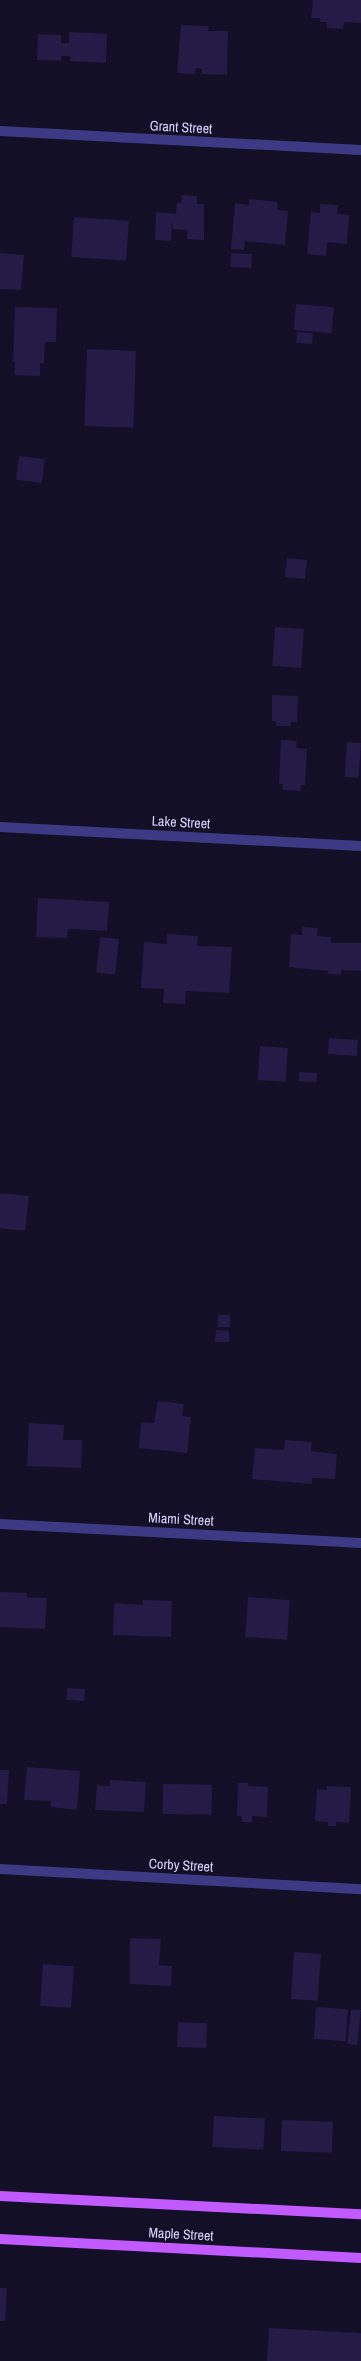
<!DOCTYPE html>
<style>
body{margin:0}
#map{position:relative;width:361px;height:2361px;overflow:hidden;background:#130f26;font-family:"Archivo Narrow",sans-serif}
div>[style]{position:absolute}
.building>*{inset:0;background:#241b47;transform-origin:0 0}
.street>*{height:10px;margin:-5px;padding:0 5px;transform-origin:5px;border-radius:5px;background:#3d3a85}
.primary>*{height:10px;margin:-5px;padding:0 5px;transform-origin:5px;border-radius:5px;background:#c25bff}
span{translate:-50% -50%;white-space:nowrap;text-align:center;line-height:1.15;-webkit-text-stroke:4px #130f26;paint-order:stroke}
.street-label{font-size:14px;color:#d9d4ff}
</style>
<div id="map">
<div class="building">
<i style="clip-path:polygon(313px 0,361px 0,361px 23px,344px 22px,343px 29px,327px 28px,327px 22px,320px 22px,320px 18px,311px 18px)"></i>
<i style="clip-path:polygon(181px 25px,209px 26px,208px 31px,228px 31px,227px 75px,202px 74px,202px 69px,196px 68px,195px 74px,177px 73px)"></i>
<i style="clip-path:polygon(69px 32px,107px 34px,106px 63px,70px 61px,70px 56px,61px 56px,61px 61px,37px 60px,38px 34px,61px 35px,61px 43px,69px 43px)"></i>
<i style="clip-path:polygon(182px 195px,197px 196px,197px 204px,204px 204px,204px 240px,187px 239px,187px 230px,173px 229px,172px 221px,171px 241px,155px 240px,156px 212px,176px 214px,177px 203px,181px 203px)"></i>
<i style="clip-path:polygon(249px 199px,278px 202px,277px 210px,288px 211px,285px 245px,245px 241px,244px 250px,231px 249px,235px 203px,249px 205px)"></i>
<i style="clip-path:polygon(320px 204px,338px 205px,337px 214px,349px 215px,347px 244px,327px 242px,326px 256px,307px 254px,311px 212px,320px 213px)"></i>
<i style="left:74px;top:217px;width:55px;height:40px;rotate:4deg"></i>
<i style="clip-path:polygon(0 253px,24px 255px,21px 290px,0 289px)"></i>
<i style="left:231px;top:253px;width:21px;height:14px;rotate:3deg"></i>
<i style="left:296px;top:304px;width:38px;height:26px;rotate:5deg"></i>
<i style="clip-path:polygon(15px 307px,57px 308px,56px 342px,45px 342px,44px 363px,40px 363px,40px 376px,15px 375px,15px 362px,13px 362px)"></i>
<i style="left:297px;top:332px;width:16px;height:11px;rotate:4deg"></i>
<i style="left:87px;top:349px;width:49px;height:77px;rotate:2deg"></i>
<i style="left:19px;top:456px;width:26px;height:24px;rotate:7deg"></i>
<i style="left:287px;top:558px;width:20px;height:19px;rotate:6deg"></i>
<i style="left:275px;top:627px;width:29px;height:39px;rotate:4deg"></i>
<i style="clip-path:polygon(272px 695px,298px 696px,297px 722px,291px 722px,291px 726px,276px 726px,276px 721px,272px 721px)"></i>
<i style="clip-path:polygon(281px 740px,297px 741px,296px 748px,307px 749px,305px 785px,301px 785px,301px 791px,283px 790px,283px 784px,279px 784px)"></i>
<i style="left:347px;top:742px;width:14px;height:35px;rotate:4deg"></i>
<i style="clip-path:polygon(38px 898px,109px 902px,107px 931px,68px 929px,67px 938px,36px 937px)"></i>
<i style="clip-path:polygon(302px 927px,318px 928px,317px 936px,331px 937px,331px 943px,361px 943px,361px 971px,341px 970px,341px 975px,328px 974px,328px 971px,289px 967px,291px 934px,302px 935px)"></i>
<i style="clip-path:polygon(167px 934px,198px 936px,197px 946px,232px 947px,229px 993px,186px 991px,185px 1004px,163px 1003px,164px 989px,141px 988px,144px 942px,167px 944px)"></i>
<i style="left:100px;top:937px;width:19px;height:36px;rotate:6deg"></i>
<i style="left:329px;top:1038px;width:29px;height:16px;rotate:4deg"></i>
<i style="left:260px;top:1046px;width:28px;height:34px;rotate:4deg"></i>
<i style="left:299px;top:1072px;width:18px;height:9px;rotate:3deg"></i>
<i style="left:0;top:1193px;width:29px;height:35px;rotate:6deg"></i>
<i style="left:218px;top:1315px;width:12px;height:12px"></i>
<i style="clip-path:polygon(216px 1330px,229px 1331px,229px 1342px,215px 1342px)"></i>
<i style="clip-path:polygon(158px 1401px,184px 1404px,182px 1416px,191px 1417px,187px 1453px,139px 1448px,141px 1422px,154px 1423px)"></i>
<i style="clip-path:polygon(29px 1423px,64px 1425px,63px 1440px,82px 1440px,81px 1468px,27px 1466px)"></i>
<i style="clip-path:polygon(285px 1440px,312px 1442px,311px 1451px,337px 1454px,335px 1479px,312px 1478px,312px 1484px,252px 1479px,255px 1448px,284px 1450px)"></i>
<i style="clip-path:polygon(0 1592px,27px 1593px,27px 1597px,47px 1598px,45px 1629px,0 1627px)"></i>
<i style="left:248px;top:1597px;width:42px;height:40px;rotate:4deg"></i>
<i style="clip-path:polygon(143px 1600px,172px 1601px,171px 1637px,113px 1635px,114px 1603px,143px 1605px)"></i>
<i style="left:67px;top:1688px;width:18px;height:12px;rotate:3deg"></i>
<i style="clip-path:polygon(27px 1767px,80px 1771px,77px 1810px,51px 1807px,51px 1801px,24px 1800px)"></i>
<i style="clip-path:polygon(0 1770px,9px 1770px,7px 1804px,0 1804px)"></i>
<i style="clip-path:polygon(110px 1780px,146px 1782px,144px 1812px,95px 1810px,97px 1785px,110px 1786px)"></i>
<i style="clip-path:polygon(238px 1783px,248px 1783px,248px 1786px,268px 1787px,267px 1817px,252px 1816px,252px 1822px,242px 1822px,242px 1816px,237px 1816px)"></i>
<i style="left:163px;top:1784px;width:49px;height:30px;rotate:1deg"></i>
<i style="clip-path:polygon(327px 1786px,351px 1787px,349px 1823px,336px 1822px,336px 1826px,328px 1826px,328px 1822px,315px 1821px,317px 1789px,327px 1790px)"></i>
<i style="clip-path:polygon(130px 1938px,161px 1939px,159px 1965px,172px 1966px,171px 1986px,130px 1984px)"></i>
<i style="left:294px;top:1952px;width:27px;height:47px;rotate:4deg"></i>
<i style="left:43px;top:1964px;width:31px;height:42px;rotate:4deg"></i>
<i style="left:316px;top:2007px;width:32px;height:32px;rotate:4deg"></i>
<i style="left:351px;top:2009px;width:10px;height:35px;rotate:6deg"></i>
<i style="left:178px;top:2022px;width:29px;height:25px;rotate:2deg"></i>
<i style="left:214px;top:2116px;width:51px;height:31px;rotate:3deg"></i>
<i style="left:282px;top:2120px;width:51px;height:31px;rotate:2deg"></i>
<i style="clip-path:polygon(0 2288px,7px 2288px,5px 2321px,0 2321px)"></i>
<i style="clip-path:polygon(269px 2328px,361px 2333px,361px 2361px,267px 2361px)"></i>
</div>
<div class="street">
<i style="left:0;top:131px;width:361px;rotate:3deg"></i>
<i style="left:0;top:827px;width:361px;rotate:3deg"></i>
<i style="left:0;top:1524px;width:361px;rotate:3deg"></i>
<i style="left:0;top:1869px;width:362px;rotate:3.2deg"></i>
</div>
<div class="primary">
<i style="left:0;top:2196px;width:361px;rotate:2.9deg"></i>
<i style="left:0;top:2239px;width:361px;rotate:3deg"></i>
</div>
<div class="street-label">
<span style="left:181px;top:127px;rotate:3deg">Grant Street</span>
<span style="left:181px;top:822px;rotate:3deg">Lake Street</span>
<span style="left:181px;top:1519px;rotate:3deg">Miami Street</span>
<span style="left:181px;top:1865px;rotate:3deg">Corby Street</span>
<span style="left:181px;top:2234px;rotate:3deg">Maple Street</span>
</div>
</div>
